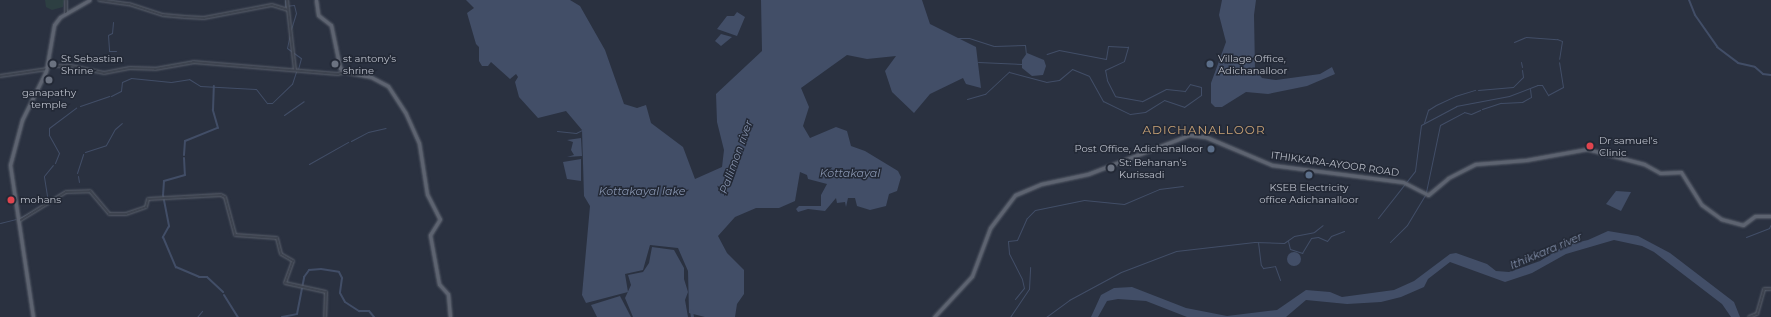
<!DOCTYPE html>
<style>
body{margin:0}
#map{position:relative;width:1771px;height:317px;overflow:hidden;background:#2a3140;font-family:Montserrat,sans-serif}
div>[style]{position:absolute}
.green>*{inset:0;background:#2d3f42}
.water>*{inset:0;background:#424e67}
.round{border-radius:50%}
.stream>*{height:1px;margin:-0.5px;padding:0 0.5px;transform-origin:0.5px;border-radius:0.5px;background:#424e67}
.canal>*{height:2px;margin:-1px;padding:0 1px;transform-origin:1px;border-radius:1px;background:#424e67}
.river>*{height:3px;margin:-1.5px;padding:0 1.5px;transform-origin:1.5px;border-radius:1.5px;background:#424e67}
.roads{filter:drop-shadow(0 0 1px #595f6b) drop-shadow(0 0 1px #595f6b)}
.minor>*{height:2px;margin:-1px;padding:0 1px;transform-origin:1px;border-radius:1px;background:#3e4450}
.major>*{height:3px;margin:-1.5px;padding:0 1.5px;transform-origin:1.5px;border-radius:1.5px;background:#5d6370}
.dots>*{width:11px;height:11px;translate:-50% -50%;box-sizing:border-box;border:2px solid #232936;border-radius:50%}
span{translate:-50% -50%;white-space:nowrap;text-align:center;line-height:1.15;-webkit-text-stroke:3px #232936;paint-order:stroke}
.poi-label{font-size:10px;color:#bbbfca}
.left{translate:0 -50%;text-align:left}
.right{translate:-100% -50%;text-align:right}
.street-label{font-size:10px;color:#bbbfca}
.water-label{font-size:11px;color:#8693ae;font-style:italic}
.quarter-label{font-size:12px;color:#caa376;letter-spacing:1px}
</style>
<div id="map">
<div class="green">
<i style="clip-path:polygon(45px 0,64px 0,63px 7px,52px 10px,46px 7px)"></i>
</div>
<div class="water">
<i style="clip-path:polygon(466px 0,570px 0,580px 6px,605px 50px,624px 104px,637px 108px,646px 105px,651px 123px,683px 147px,695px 179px,722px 167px,724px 150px,717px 122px,716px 94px,762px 51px,761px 0,922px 0,930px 24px,976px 47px,981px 88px,966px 84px,963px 78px,930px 94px,914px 113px,892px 92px,885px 71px,896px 56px,867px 59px,847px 55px,801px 88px,809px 107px,803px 126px,810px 138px,836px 127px,847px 131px,851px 146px,865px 151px,898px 171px,901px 177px,897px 191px,889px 194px,886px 206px,870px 210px,857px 206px,855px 198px,848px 198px,846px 207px,845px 202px,837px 203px,836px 198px,825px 211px,808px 209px,798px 212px,796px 209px,799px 206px,821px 206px,821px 195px,827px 184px,808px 179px,807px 175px,800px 172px,795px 201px,779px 208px,756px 208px,735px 217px,718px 236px,727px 253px,744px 270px,744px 294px,737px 304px,735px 317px,705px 317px,689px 313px,688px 271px,678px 248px,650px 245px,643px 270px,625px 274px,628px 292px,586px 303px,582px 295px,590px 206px,584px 196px,582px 130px,566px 111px,538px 118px,519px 97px,515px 82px,518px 77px,516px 74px,510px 79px,491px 62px,488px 66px,482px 66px,479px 61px,479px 47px,476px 44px,467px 13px,474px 8px)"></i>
<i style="clip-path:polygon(1222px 0,1256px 0,1254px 15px,1255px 69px,1262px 78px,1276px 80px,1320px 74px,1332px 67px,1335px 74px,1307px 86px,1268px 94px,1246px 92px,1222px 107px,1215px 107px,1211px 103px,1211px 83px,1226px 42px,1219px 15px)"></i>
<i style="clip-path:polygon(737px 12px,745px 17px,737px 36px,717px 29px,727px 16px,734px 16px)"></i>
<i style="clip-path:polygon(721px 34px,732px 37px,721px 46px,715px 41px)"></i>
<i style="clip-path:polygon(1027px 53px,1044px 60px,1046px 66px,1043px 75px,1032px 76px,1022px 68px,1022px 60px)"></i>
<i style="clip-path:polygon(581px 138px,582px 156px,567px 157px,574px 155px,571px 150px,573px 142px,567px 140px)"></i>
<i style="clip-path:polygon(581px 159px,581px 181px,567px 179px,563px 162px)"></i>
<i style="clip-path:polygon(1616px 191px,1631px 192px,1621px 211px,1606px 204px)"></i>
<i style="clip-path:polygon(1608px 231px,1638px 236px,1670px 253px,1734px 302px,1740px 317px,1731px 317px,1722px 304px,1654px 252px,1642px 246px,1614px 240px,1566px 254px,1532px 273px,1505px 282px,1450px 262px,1428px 279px,1424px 287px,1401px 297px,1381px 302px,1347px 304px,1306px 300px,1286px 317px,1187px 317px,1146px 301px,1118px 299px,1107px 301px,1098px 317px,1091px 317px,1101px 295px,1114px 288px,1132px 287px,1186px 308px,1227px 316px,1277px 310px,1306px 290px,1330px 292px,1342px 297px,1394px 290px,1414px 281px,1450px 254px,1456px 253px,1487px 264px,1496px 271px,1509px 272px,1540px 261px,1566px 245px,1588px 240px)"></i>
<i style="clip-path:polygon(652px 247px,674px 250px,684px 268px,684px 279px,688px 292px,685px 300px,688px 317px,633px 317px,625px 298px,631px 285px,628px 275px,643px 272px,649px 263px)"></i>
<i class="round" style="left:1287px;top:252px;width:14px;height:14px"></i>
<i style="clip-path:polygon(620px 296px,631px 317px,597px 317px,591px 305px)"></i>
</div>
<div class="stream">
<i style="left:285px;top:0;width:6px;rotate:90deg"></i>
<i style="left:285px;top:6px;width:9px;rotate:-6deg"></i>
<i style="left:294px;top:5px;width:8px;rotate:76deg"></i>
<i style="left:296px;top:13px;width:17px;rotate:107deg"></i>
<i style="left:113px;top:22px;width:11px;rotate:95deg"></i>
<i style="left:112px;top:33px;width:4px;rotate:153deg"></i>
<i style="left:108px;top:35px;width:16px;rotate:86deg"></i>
<i style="left:109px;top:51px;width:7px"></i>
<i style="left:290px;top:34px;width:14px;rotate:102deg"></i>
<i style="left:287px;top:48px;width:17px;rotate:36deg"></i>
<i style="left:301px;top:58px;width:11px;rotate:105deg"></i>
<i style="left:955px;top:38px;width:14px"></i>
<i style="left:969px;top:38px;width:26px;rotate:18deg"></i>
<i style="left:994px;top:46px;width:31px;rotate:-2deg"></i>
<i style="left:1025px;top:45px;width:10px;rotate:84deg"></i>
<i style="left:1514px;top:42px;width:13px;rotate:-23deg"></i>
<i style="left:1526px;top:37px;width:31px;rotate:4deg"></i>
<i style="left:1557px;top:39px;width:5px;rotate:22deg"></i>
<i style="left:1562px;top:41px;width:18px;rotate:99deg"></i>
<i style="left:978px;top:62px;width:44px;rotate:2.6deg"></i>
<i style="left:1521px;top:62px;width:5px;rotate:79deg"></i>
<i style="left:1478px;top:90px;width:35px;rotate:-5deg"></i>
<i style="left:1513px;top:87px;width:14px;rotate:-45deg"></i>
<i style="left:1523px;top:77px;width:7px;rotate:-98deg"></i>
<i style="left:111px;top:96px;width:11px;rotate:-27deg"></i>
<i style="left:121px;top:91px;width:9px;rotate:-84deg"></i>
<i style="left:122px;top:82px;width:10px;rotate:-24deg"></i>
<i style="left:131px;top:78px;width:40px;rotate:5.7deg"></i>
<i style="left:171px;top:82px;width:18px;rotate:-9deg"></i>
<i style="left:189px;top:79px;width:13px;rotate:32deg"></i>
<i style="left:200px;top:86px;width:56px;rotate:3.1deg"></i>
<i style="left:256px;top:89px;width:18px;rotate:52deg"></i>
<i style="left:267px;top:103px;width:5px"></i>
<i style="left:272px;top:103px;width:28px;rotate:-44deg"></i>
<i style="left:292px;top:84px;width:13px;rotate:-72deg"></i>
<i style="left:967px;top:99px;width:19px;rotate:-16deg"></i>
<i style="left:985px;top:94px;width:33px;rotate:-43deg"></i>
<i style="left:1009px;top:72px;width:38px;rotate:15deg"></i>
<i style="left:1046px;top:82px;width:13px;rotate:-9deg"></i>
<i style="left:1059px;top:80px;width:17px;rotate:-40deg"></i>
<i style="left:1072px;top:69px;width:18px;rotate:22deg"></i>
<i style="left:1089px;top:76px;width:29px;rotate:61deg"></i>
<i style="left:1103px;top:101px;width:30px;rotate:26deg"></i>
<i style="left:1130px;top:114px;width:15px;rotate:-8deg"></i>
<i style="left:1145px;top:112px;width:22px;rotate:-32deg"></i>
<i style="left:1164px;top:100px;width:21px;rotate:19deg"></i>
<i style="left:1184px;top:107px;width:21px;rotate:-35deg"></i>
<i style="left:1201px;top:95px;width:8px;rotate:-90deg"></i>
<i style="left:1201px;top:87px;width:11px;rotate:-165deg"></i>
<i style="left:1190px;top:84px;width:9px;rotate:126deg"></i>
<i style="left:1185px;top:91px;width:19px;rotate:-174deg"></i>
<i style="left:1166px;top:89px;width:27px;rotate:153deg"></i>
<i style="left:1142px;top:101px;width:27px;rotate:-170deg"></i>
<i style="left:1115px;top:96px;width:18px;rotate:-117deg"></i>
<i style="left:1107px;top:80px;width:10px;rotate:-101deg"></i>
<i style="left:1105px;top:70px;width:21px;rotate:-25deg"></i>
<i style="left:1124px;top:61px;width:15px;rotate:-74deg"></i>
<i style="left:1128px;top:47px;width:20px;rotate:-177deg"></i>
<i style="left:1108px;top:46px;width:13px;rotate:99deg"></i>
<i style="left:1106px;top:59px;width:48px;rotate:-169.2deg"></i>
<i style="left:1059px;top:50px;width:13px;rotate:162deg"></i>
<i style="left:80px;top:106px;width:31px;rotate:-19deg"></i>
<i style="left:1482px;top:109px;width:20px;rotate:-18deg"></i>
<i style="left:1501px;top:103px;width:21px;rotate:-3deg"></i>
<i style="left:1522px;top:102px;width:10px;rotate:-29deg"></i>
<i style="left:1531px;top:97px;width:8px;rotate:-97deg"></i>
<i style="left:284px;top:115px;width:24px;rotate:-35deg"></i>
<i style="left:1424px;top:123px;width:14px;rotate:-73deg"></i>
<i style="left:1428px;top:110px;width:9px;rotate:-32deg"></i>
<i style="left:1436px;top:105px;width:21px;rotate:-25deg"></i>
<i style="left:1455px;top:96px;width:21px;rotate:-17deg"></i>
<i style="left:557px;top:131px;width:19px;rotate:6deg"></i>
<i style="left:576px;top:133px;width:7px;rotate:-27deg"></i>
<i style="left:351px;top:141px;width:19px;rotate:-28deg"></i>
<i style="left:368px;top:132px;width:18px;rotate:-13deg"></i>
<i style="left:85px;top:152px;width:22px;rotate:-18deg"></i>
<i style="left:106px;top:145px;width:18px;rotate:-61deg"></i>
<i style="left:115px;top:129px;width:9px;rotate:-41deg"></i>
<i style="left:55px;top:163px;width:11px;rotate:-68deg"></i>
<i style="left:59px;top:153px;width:21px;rotate:-119deg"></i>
<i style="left:49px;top:135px;width:7px;rotate:-90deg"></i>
<i style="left:49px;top:128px;width:34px;rotate:-37deg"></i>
<i style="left:309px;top:164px;width:45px;rotate:-29.4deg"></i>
<i style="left:77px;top:173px;width:20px;rotate:-72deg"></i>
<i style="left:78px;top:176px;width:6px;rotate:81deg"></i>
<i style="left:1426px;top:192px;width:68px;rotate:-78.2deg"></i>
<i style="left:1440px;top:125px;width:27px;rotate:-28deg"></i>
<i style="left:1464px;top:112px;width:7px;rotate:16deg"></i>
<i style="left:1471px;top:114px;width:10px;rotate:-24deg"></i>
<i style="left:48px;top:202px;width:26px;rotate:-99deg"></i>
<i style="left:44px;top:176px;width:14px;rotate:-51deg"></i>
<i style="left:20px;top:218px;width:25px;rotate:-29deg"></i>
<i style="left:1378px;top:218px;width:60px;rotate:-51.8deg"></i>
<i style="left:1415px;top:171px;width:46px;rotate:-82.6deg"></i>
<i style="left:1421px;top:125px;width:40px;rotate:-28deg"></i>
<i style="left:1456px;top:106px;width:54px;rotate:-10.7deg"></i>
<i style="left:1509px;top:96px;width:30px;rotate:-21deg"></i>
<i style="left:1537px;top:85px;width:5px"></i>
<i style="left:1542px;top:85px;width:12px;rotate:59deg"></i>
<i style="left:1548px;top:95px;width:17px;rotate:-28deg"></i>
<i style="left:1563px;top:87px;width:25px;rotate:-99deg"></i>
<i style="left:0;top:223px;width:16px;rotate:-14deg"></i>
<i style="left:1746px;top:237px;width:25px;rotate:-21deg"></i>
<i style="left:1769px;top:228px;width:4px;rotate:-63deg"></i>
<i style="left:1288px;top:241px;width:8px;rotate:76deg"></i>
<i style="left:1290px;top:249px;width:13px;rotate:18deg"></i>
<i style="left:1302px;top:253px;width:17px;rotate:-59deg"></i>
<i style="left:1311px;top:238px;width:7px;rotate:-8deg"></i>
<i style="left:1318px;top:237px;width:10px;rotate:24deg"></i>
<i style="left:1327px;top:241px;width:6px;rotate:-51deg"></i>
<i style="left:1331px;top:236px;width:14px;rotate:-21deg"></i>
<i style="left:1258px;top:242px;width:23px;rotate:83deg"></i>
<i style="left:1261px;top:265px;width:4px;rotate:56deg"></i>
<i style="left:1263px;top:268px;width:12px;rotate:-9deg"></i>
<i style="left:1275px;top:266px;width:15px;rotate:70deg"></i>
<i style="left:1390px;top:242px;width:24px;rotate:-45deg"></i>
<i style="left:1407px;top:225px;width:35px;rotate:-59deg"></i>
<i style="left:1015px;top:299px;width:14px;rotate:-51deg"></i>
<i style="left:1024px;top:288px;width:9px;rotate:-103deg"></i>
<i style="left:1022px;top:279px;width:29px;rotate:-117deg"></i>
<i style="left:1009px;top:253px;width:12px;rotate:-95deg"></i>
<i style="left:1008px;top:241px;width:9px;rotate:-6deg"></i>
<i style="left:1017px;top:240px;width:24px;rotate:-66deg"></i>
<i style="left:1027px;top:218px;width:11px;rotate:-45deg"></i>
<i style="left:1035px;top:210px;width:50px;rotate:-11.5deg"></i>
<i style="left:1084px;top:200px;width:40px;rotate:5.7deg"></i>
<i style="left:1124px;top:204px;width:38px;rotate:-23deg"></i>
<i style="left:1159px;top:189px;width:24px;rotate:-7deg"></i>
<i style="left:197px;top:317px;width:8px;rotate:-50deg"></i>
<i style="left:1010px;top:317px;width:34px;rotate:-56deg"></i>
<i style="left:1029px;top:289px;width:22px;rotate:-87deg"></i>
<i style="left:1046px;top:317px;width:29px;rotate:-36deg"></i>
<i style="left:1069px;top:300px;width:59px;rotate:-28.3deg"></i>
<i style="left:1121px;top:272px;width:59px;rotate:-20.9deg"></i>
<i style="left:1176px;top:251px;width:79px;rotate:-6.6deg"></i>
<i style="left:1254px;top:242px;width:30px;rotate:2deg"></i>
<i style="left:1284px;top:243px;width:12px;rotate:-35deg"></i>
<i style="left:1294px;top:236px;width:20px;rotate:-11deg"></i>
<i style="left:1314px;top:232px;width:11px;rotate:-38deg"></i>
</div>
<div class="canal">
<i style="left:1689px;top:0;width:16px;rotate:68deg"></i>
<i style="left:1695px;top:15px;width:39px;rotate:55deg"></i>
<i style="left:1717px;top:47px;width:26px;rotate:37deg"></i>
<i style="left:1738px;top:63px;width:17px;rotate:13deg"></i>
<i style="left:1755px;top:67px;width:11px;rotate:41deg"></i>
<i style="left:1763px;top:74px;width:8px;rotate:7deg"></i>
<i style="left:184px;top:155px;width:14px;rotate:-86deg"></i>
<i style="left:185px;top:141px;width:35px;rotate:-22deg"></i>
<i style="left:218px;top:128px;width:19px;rotate:-106deg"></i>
<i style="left:213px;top:110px;width:24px;rotate:-88deg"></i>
<i style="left:184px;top:158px;width:17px;rotate:87deg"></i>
<i style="left:185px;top:175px;width:22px;rotate:164deg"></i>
<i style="left:164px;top:181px;width:14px;rotate:94deg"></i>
<i style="left:163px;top:195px;width:32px;rotate:79deg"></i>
<i style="left:169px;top:226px;width:13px;rotate:119deg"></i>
<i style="left:163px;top:237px;width:33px;rotate:67deg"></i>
<i style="left:176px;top:267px;width:25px;rotate:23deg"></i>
<i style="left:199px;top:277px;width:8px"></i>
<i style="left:207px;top:277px;width:22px;rotate:43deg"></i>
<i style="left:224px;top:295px;width:26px;rotate:58deg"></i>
<i style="left:282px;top:317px;width:15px;rotate:-11deg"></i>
<i style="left:297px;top:314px;width:38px;rotate:-79deg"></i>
<i style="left:304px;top:277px;width:9px;rotate:-54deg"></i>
<i style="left:309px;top:270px;width:12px;rotate:-5deg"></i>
<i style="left:321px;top:269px;width:18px;rotate:9deg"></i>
<i style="left:339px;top:272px;width:7px;rotate:63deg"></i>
<i style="left:342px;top:278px;width:15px;rotate:98deg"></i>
<i style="left:340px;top:293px;width:10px;rotate:61deg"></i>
<i style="left:345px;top:302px;width:17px;rotate:33deg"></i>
<i style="left:359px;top:311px;width:10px"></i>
<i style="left:369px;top:311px;width:8px;rotate:50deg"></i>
</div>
<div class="river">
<i style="left:691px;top:310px;width:7px;rotate:82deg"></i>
</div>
<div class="roads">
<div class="minor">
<i style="left:99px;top:0;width:30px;rotate:8deg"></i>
<i style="left:129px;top:4px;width:36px;rotate:18deg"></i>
<i style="left:163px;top:15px;width:22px;rotate:5deg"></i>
<i style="left:185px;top:17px;width:19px;rotate:3deg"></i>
<i style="left:204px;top:18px;width:69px;rotate:-10.8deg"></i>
<i style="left:272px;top:5px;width:17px;rotate:17deg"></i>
<i style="left:287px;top:0;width:70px;rotate:83.5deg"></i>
<i style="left:66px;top:14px;width:14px;rotate:-90deg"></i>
<i style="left:48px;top:66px;width:23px"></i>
<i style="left:71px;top:66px;width:34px;rotate:12deg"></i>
<i style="left:104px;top:73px;width:26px;rotate:-11deg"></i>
<i style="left:130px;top:68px;width:25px;rotate:2deg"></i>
<i style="left:155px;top:69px;width:39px;rotate:-10deg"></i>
<i style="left:193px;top:62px;width:145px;rotate:4.7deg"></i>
<i style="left:338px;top:74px;width:7px;rotate:-16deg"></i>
<i style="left:0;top:76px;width:48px;rotate:-8.5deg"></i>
<i style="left:19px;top:221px;width:55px;rotate:-31.7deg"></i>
<i style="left:66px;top:192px;width:24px;rotate:-2deg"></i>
<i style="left:90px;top:191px;width:30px;rotate:50deg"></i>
<i style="left:109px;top:214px;width:17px"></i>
<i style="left:126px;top:214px;width:21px;rotate:-19deg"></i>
<i style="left:146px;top:207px;width:8px;rotate:-76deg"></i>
<i style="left:148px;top:199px;width:73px;rotate:-3.1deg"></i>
<i style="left:221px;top:195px;width:4px;rotate:27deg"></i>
<i style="left:225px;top:197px;width:39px;rotate:75deg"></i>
<i style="left:235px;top:235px;width:42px;rotate:4.1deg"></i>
<i style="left:277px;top:238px;width:16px;rotate:76deg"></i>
<i style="left:281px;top:254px;width:14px;rotate:30deg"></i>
<i style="left:293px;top:261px;width:23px;rotate:110deg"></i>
<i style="left:285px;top:283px;width:42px;rotate:12.4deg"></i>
<i style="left:326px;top:292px;width:25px;rotate:92deg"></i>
<i style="left:1749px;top:317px;width:9px;rotate:-21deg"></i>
<i style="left:1757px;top:314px;width:26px;rotate:-74deg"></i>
<i style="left:1764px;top:289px;width:7px"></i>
</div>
<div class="major">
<i style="left:316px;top:0;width:15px;rotate:82deg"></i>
<i style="left:318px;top:15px;width:16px;rotate:38deg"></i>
<i style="left:331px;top:25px;width:44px;rotate:78.2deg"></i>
<i style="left:340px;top:68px;width:7px;rotate:34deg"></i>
<i style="left:346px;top:72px;width:25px;rotate:11deg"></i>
<i style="left:371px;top:77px;width:19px;rotate:28deg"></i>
<i style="left:388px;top:86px;width:33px;rotate:57deg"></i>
<i style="left:406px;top:114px;width:32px;rotate:66deg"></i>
<i style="left:419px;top:143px;width:52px;rotate:81.1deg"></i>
<i style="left:427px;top:194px;width:28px;rotate:63deg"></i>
<i style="left:440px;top:219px;width:19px;rotate:122deg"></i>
<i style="left:430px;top:235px;width:50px;rotate:79.6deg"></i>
<i style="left:439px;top:284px;width:13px;rotate:48deg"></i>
<i style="left:448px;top:294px;width:23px;rotate:85deg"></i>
<i style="left:33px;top:317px;width:154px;rotate:-98.6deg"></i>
<i style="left:10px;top:165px;width:47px;rotate:-75.1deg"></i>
<i style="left:22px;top:120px;width:55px;rotate:-63.9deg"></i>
<i style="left:46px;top:71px;width:47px;rotate:-80.1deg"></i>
<i style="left:54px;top:25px;width:10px;rotate:-53deg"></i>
<i style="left:60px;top:17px;width:34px;rotate:-30deg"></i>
<i style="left:934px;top:317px;width:56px;rotate:-47.2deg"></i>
<i style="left:972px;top:276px;width:51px;rotate:-69.4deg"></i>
<i style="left:990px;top:228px;width:41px;rotate:-52.9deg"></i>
<i style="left:1015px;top:195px;width:28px;rotate:-23deg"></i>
<i style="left:1041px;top:184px;width:48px;rotate:-12deg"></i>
<i style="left:1088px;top:174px;width:108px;rotate:-21.1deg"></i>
<i style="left:1189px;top:135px;width:17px;rotate:7deg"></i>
<i style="left:1206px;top:137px;width:72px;rotate:23deg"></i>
<i style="left:1272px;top:165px;width:132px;rotate:7.4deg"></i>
<i style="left:1403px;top:182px;width:28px;rotate:27deg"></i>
<i style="left:1428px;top:195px;width:26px;rotate:-40deg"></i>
<i style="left:1448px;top:178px;width:31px;rotate:-27deg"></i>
<i style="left:1476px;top:164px;width:50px;rotate:-4.6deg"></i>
<i style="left:1526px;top:160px;width:62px;rotate:-10.2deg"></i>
<i style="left:1587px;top:149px;width:59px;rotate:14.7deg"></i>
<i style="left:1644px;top:164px;width:18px;rotate:29deg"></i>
<i style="left:1660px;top:173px;width:21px;rotate:-3deg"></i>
<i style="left:1681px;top:172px;width:39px;rotate:58deg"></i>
<i style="left:1702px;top:205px;width:24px;rotate:36deg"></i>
<i style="left:1721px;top:219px;width:23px;rotate:15deg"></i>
<i style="left:1743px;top:225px;width:15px;rotate:-37deg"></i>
<i style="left:1755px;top:216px;width:16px"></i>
</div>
</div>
<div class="dots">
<i style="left:53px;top:64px;background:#6b7280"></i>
<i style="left:335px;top:64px;background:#6b7280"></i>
<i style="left:1210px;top:64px;background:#5c6f8a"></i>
<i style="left:49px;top:80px;background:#6b7280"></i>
<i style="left:1590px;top:146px;background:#e0444e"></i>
<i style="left:1211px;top:149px;background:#5c6f8a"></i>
<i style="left:1111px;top:168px;background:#6b7280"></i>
<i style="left:1309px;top:175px;background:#5c6f8a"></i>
<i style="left:11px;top:200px;background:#e0444e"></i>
</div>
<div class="poi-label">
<span class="left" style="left:61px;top:64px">St Sebastian<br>Shrine</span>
<span class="left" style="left:343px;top:64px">st antony's<br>shrine</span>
<span class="left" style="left:1218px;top:64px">Village Office,<br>Adichanalloor</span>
<span style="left:49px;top:98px">ganapathy<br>temple</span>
<span class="left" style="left:1599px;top:146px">Dr samuel's<br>Clinic</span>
<span class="right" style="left:1203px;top:149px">Post Office, Adichanalloor</span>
<span class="left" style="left:1119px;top:168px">St: Behanan's<br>Kurissadi</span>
<span style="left:1309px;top:193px">KSEB Electricity<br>office Adichanalloor</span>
<span class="left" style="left:20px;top:200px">mohans</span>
</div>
<div class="street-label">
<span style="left:1335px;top:164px;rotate:8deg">ITHIKKARA-AYOOR ROAD</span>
</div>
<div class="water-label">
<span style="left:736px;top:157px;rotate:-70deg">Pallimon river</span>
<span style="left:850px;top:173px">Kottakayal</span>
<span style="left:642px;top:191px">Kottakayal lake</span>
<span style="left:1546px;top:251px;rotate:-23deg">Ithikkara river</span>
</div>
<div class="quarter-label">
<span style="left:1204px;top:130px">ADICHANALLOOR</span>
</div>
</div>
